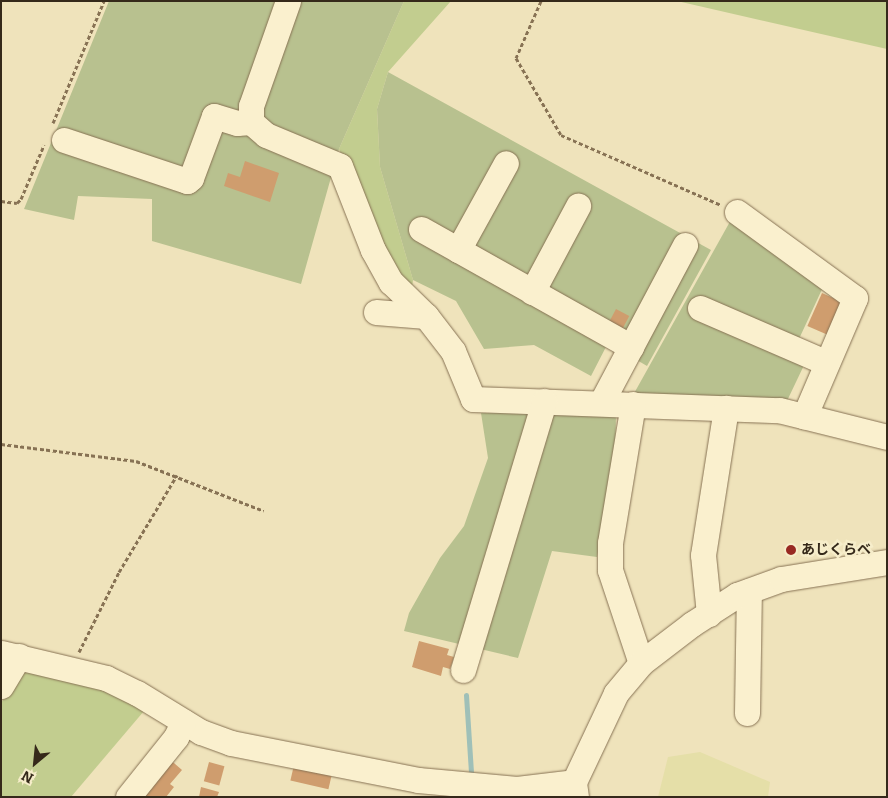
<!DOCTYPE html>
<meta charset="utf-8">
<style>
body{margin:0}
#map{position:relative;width:888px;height:798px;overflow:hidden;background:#efe3bb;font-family:Bitter,"Noto Sans JP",serif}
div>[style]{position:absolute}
.farmland>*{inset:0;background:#e5dfa8}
.green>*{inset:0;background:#c2cd8f}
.cemetery>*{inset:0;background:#b8c18f}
.stream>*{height:5px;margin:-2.5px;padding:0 2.5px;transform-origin:2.5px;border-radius:2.5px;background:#9fc0b8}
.building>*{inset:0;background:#cf9d6e;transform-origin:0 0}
.path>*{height:3px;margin-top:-1.5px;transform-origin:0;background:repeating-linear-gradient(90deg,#877254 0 4px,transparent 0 6.5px)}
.roads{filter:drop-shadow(0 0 1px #877254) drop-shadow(0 0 1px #877254)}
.minor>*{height:25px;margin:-12.5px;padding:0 12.5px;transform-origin:12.5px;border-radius:12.5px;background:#faf0ce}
.dots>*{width:14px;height:14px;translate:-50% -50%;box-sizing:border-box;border:2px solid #f6edca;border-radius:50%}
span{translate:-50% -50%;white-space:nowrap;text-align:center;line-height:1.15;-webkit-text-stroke:5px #f6edca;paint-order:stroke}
.poi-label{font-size:14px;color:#35291a;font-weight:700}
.left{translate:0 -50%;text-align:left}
.frame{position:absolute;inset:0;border:2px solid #35291a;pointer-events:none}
.north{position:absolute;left:10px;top:738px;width:50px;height:50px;-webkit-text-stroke:4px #f6edca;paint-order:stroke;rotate:208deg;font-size:14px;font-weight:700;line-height:20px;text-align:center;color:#35291a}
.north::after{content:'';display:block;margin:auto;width:18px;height:22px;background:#35291a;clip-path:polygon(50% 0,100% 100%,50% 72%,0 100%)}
</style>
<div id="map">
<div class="farmland">
<i style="clip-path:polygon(700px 752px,770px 782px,768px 797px,658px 797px,668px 757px)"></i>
</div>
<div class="green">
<i style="clip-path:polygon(404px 1px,451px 1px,388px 72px,377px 109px,380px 167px,413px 280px,411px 294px,377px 252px,339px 149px)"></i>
<i style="clip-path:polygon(677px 1px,887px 1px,887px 49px)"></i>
<i style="clip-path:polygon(22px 670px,114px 689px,144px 711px,71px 797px,1px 797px,1px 703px)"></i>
</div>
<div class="cemetery">
<i style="clip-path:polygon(109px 1px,404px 1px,339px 149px,301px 284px,152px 241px,152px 199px,78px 196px,74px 220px,24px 209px)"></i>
<i style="clip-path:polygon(388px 72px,711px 250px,647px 366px,608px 343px,591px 376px,534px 345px,484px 349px,456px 301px,413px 280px,380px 167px,377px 109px)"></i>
<i style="clip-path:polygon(732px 218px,824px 285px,792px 354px,806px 361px,786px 403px,632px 397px)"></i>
<i style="clip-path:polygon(481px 413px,616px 413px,615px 464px,597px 557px,552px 551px,518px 658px,404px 631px,409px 613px,440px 558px,464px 526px,488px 458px)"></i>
</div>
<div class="stream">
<i style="left:466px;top:695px;width:77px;rotate:86.3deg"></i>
</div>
<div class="building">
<i style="clip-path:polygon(245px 161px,279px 173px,270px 202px,224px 186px,228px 173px,240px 177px)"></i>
<i style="left:822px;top:293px;width:22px;height:36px;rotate:24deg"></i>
<i style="left:616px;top:309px;width:15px;height:16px;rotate:28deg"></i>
<i style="clip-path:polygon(419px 641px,449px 649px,447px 655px,454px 657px,450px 669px,443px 667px,441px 676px,412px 667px)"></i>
<i style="clip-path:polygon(167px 757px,182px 770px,170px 784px,174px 787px,166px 797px,135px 797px)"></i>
<i style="left:209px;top:762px;width:16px;height:20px;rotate:15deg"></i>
<i style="left:294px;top:765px;width:39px;height:16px;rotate:13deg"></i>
<i style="clip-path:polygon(201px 787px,219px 792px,217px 797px,199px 797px)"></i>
</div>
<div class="path">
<i style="left:541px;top:1px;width:62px;rotate:113.7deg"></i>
<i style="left:516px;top:58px;width:89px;rotate:59.7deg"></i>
<i style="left:561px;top:135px;width:175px;rotate:23.6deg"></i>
<i style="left:53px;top:123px;width:132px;rotate:-67.3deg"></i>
<i style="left:1px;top:201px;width:16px;rotate:7deg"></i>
<i style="left:17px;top:203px;width:6px;rotate:-45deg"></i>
<i style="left:21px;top:199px;width:59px;rotate:-66.9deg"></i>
<i style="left:1px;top:444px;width:136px;rotate:7.2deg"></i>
<i style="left:136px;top:461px;width:137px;rotate:21.3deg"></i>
<i style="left:79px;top:652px;width:89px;rotate:-63.4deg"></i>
<i style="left:119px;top:572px;width:113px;rotate:-59.1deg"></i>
</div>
<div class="roads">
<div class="minor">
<i style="left:288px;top:1px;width:111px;rotate:109.4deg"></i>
<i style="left:251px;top:106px;width:16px;rotate:90deg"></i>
<i style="left:251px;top:122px;width:20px;rotate:41deg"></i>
<i style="left:266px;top:135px;width:80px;rotate:22.7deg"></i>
<i style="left:340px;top:166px;width:90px;rotate:68.6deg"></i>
<i style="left:373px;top:250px;width:37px;rotate:61deg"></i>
<i style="left:391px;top:282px;width:49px;rotate:44.2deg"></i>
<i style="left:426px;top:316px;width:44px;rotate:52.4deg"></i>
<i style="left:453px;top:351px;width:52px;rotate:67.4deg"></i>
<i style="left:473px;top:399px;width:306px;rotate:2.1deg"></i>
<i style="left:779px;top:410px;width:111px;rotate:14deg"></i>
<i style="left:64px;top:140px;width:130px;rotate:18.4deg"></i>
<i style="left:187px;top:181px;width:5px;rotate:-37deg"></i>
<i style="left:191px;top:178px;width:66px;rotate:-69.6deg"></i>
<i style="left:214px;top:116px;width:24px;rotate:17deg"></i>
<i style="left:237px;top:123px;width:14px;rotate:-4deg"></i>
<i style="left:737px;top:212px;width:146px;rotate:36.1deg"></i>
<i style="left:855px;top:298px;width:129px;rotate:113.2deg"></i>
<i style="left:421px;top:229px;width:241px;rotate:29.3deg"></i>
<i style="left:458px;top:250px;width:99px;rotate:-61.1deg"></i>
<i style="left:532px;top:292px;width:98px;rotate:-61.9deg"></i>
<i style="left:700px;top:308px;width:138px;rotate:23.4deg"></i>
<i style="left:376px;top:312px;width:50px;rotate:4.6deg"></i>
<i style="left:601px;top:403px;width:179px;rotate:-62deg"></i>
<i style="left:633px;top:404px;width:141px;rotate:99.4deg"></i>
<i style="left:610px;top:543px;width:27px;rotate:90deg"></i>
<i style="left:610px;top:570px;width:98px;rotate:71.6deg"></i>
<i style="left:709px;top:614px;width:59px;rotate:-95.8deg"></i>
<i style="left:703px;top:555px;width:149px;rotate:-81.1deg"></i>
<i style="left:1px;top:653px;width:108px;rotate:13.4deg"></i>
<i style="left:106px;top:678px;width:34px;rotate:26deg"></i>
<i style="left:137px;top:693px;width:75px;rotate:31.4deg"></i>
<i style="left:201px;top:732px;width:32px;rotate:20deg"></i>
<i style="left:231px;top:743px;width:191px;rotate:11.2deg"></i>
<i style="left:418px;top:780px;width:99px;rotate:5.2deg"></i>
<i style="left:517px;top:789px;width:57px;rotate:-7deg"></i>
<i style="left:463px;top:670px;width:281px;rotate:-73.2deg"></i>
<i style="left:1px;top:686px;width:35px;rotate:-59deg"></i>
<i style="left:747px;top:713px;width:122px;rotate:-89.1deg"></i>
<i style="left:128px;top:797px;width:77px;rotate:-51.3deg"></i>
<i style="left:176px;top:737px;width:17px;rotate:-65deg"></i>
<i style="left:576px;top:797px;width:15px;rotate:-98deg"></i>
<i style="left:574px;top:782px;width:98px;rotate:-64.7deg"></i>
<i style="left:616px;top:693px;width:39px;rotate:-50deg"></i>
<i style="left:641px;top:663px;width:64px;rotate:-37.4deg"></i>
<i style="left:692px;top:624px;width:54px;rotate:-32.8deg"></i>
<i style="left:737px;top:595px;width:47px;rotate:-20deg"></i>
<i style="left:781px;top:579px;width:107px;rotate:-9.1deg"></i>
</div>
</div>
<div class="dots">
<i style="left:791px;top:550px;background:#982922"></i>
</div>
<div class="poi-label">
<span class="left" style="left:801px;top:550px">あじくらべ</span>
</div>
<div class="frame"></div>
<div class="north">N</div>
</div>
